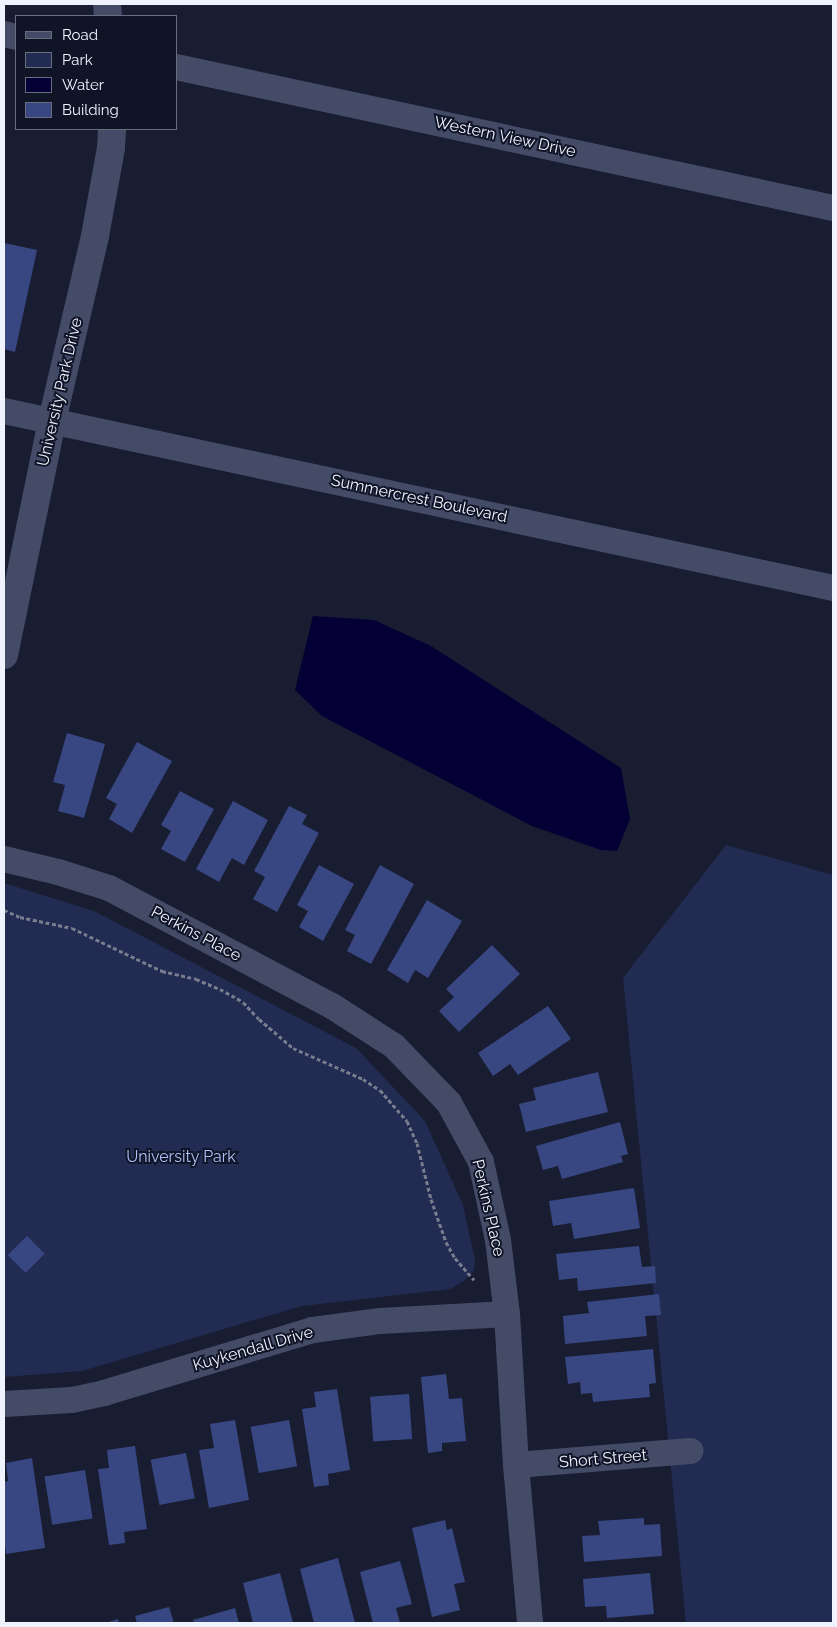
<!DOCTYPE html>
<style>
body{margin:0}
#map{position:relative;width:837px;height:1627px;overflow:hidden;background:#181d31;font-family:Raleway,sans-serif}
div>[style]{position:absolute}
.green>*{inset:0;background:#222c53}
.water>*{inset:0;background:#040036}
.building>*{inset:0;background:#384782;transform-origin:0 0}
.path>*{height:3px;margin-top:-1.5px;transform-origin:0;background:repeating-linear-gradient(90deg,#787c8c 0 4px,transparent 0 6.5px)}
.minor>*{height:26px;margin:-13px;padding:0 13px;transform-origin:13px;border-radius:13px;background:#434b66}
.tertiary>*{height:28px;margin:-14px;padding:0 14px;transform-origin:14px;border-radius:14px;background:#434b66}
span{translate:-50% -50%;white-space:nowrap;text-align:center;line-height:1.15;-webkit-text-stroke:4px #0f1427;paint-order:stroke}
.street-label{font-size:16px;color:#eff3fe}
.park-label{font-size:16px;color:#afc0f6}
.frame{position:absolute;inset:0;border:5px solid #eff3fe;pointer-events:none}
.legend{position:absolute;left:15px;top:15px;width:162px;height:115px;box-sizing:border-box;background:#0f1427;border:1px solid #696d7d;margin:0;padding:6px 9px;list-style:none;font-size:15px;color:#eff3fe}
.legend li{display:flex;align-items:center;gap:10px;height:25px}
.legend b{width:25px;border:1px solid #696d7d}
</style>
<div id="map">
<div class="green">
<i style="clip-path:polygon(726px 845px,833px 875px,833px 1623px,686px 1623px,623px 978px)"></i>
<i style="clip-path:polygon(4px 883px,94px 911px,356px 1048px,425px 1121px,463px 1205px,475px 1260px,474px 1270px,464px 1281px,450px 1289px,302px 1306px,82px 1371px,4px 1377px)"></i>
</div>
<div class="water">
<i style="clip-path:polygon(313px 616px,374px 620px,431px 646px,621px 768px,630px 819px,617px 851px,601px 850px,532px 826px,322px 716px,295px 690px)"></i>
</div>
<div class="building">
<i style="clip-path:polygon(4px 243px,37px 250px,15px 352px,4px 349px)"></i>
<i style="clip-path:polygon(67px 733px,105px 744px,84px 818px,58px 811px,65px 785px,53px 782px)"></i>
<i style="clip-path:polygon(137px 742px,172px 761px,132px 833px,109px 819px,117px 804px,106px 798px)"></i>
<i style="clip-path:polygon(180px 791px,214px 809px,185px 862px,161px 849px,171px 831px,161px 825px)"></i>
<i style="clip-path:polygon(233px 801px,268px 820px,244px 865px,232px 858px,219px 882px,196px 869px)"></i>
<i style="clip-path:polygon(289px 806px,307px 815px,302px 824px,319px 833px,277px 912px,253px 899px,265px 877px,254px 871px)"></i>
<i style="clip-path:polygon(319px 865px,354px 884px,323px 941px,299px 927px,308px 911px,297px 905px)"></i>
<i style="clip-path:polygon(380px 865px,414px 884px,371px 964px,347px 951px,355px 935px,345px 930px)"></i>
<i style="clip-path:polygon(427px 900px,462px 921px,428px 978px,415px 970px,408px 983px,387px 970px)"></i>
<i style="clip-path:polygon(492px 945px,520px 974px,459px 1032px,439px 1011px,454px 997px,446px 989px)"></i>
<i style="clip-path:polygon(548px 1006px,571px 1039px,518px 1075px,510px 1064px,493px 1076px,478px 1053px)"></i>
<i style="clip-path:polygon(598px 1072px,608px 1112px,526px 1132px,519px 1104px,536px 1100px,533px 1088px)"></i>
<i style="clip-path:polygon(620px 1122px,628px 1154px,621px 1156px,623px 1162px,562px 1179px,558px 1166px,543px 1170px,536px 1146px)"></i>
<i style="clip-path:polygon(634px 1188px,640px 1228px,574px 1239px,571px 1223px,553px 1226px,549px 1201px)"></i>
<i style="left:27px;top:1236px;width:25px;height:27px;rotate:45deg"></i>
<i style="clip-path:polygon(639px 1246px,642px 1267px,655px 1266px,656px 1283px,578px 1291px,577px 1278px,559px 1280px,556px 1254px)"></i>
<i style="clip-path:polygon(659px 1294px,661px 1315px,645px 1316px,647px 1336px,565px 1344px,563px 1316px,589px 1313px,587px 1302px)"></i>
<i style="clip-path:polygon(653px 1349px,656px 1383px,649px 1384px,650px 1397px,593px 1402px,592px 1393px,581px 1394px,580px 1382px,568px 1384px,565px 1357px)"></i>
<i style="clip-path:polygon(446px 1374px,449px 1399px,462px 1398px,466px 1441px,442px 1443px,442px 1451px,428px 1453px,421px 1377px)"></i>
<i style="clip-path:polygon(337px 1389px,350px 1470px,328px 1474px,329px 1485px,314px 1487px,302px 1409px,316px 1407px,314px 1392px)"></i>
<i style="left:409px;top:1394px;width:45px;height:39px;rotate:86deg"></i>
<i style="clip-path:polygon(235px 1420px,249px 1500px,209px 1508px,199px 1450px,214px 1448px,210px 1424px)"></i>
<i style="left:289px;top:1420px;width:47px;height:39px;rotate:80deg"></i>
<i style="clip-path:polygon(135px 1446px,147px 1529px,124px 1532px,125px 1543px,109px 1545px,98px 1469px,109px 1468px,107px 1450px)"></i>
<i style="left:186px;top:1453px;width:46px;height:36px;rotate:79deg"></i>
<i style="clip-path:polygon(32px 1458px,45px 1548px,6px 1554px,4px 1539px,4px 1482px,8px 1481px,6px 1463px)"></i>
<i style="left:85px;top:1470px;width:49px;height:41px;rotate:81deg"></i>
<i style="clip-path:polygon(644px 1518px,644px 1525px,660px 1524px,662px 1556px,584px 1562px,582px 1536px,600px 1535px,598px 1521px)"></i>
<i style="clip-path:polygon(445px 1520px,447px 1530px,452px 1528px,465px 1582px,454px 1584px,460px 1610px,432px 1617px,412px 1528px)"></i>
<i style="clip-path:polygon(338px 1558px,355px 1623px,314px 1623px,300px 1569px)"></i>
<i style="clip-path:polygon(400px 1561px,412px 1604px,396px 1608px,400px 1623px,373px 1623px,360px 1572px)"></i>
<i style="clip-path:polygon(280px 1573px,293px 1623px,253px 1623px,243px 1583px)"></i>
<i style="clip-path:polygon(650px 1573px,654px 1614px,607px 1618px,606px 1606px,585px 1607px,583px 1579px)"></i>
<i style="clip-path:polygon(169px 1607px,174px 1623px,137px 1623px,135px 1616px)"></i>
<i style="clip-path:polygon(235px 1608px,239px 1623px,194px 1623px,193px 1620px)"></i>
<i style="clip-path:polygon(118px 1619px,119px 1623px,105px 1623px)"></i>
</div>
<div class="path">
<i style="left:4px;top:910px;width:17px;rotate:24deg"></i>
<i style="left:20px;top:917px;width:53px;rotate:11.9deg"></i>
<i style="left:72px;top:928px;width:100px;rotate:25.5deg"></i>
<i style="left:162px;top:971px;width:35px;rotate:13deg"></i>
<i style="left:196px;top:979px;width:26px;rotate:23deg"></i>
<i style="left:220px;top:989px;width:26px;rotate:29deg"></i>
<i style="left:243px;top:1002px;width:23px;rotate:47deg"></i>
<i style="left:259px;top:1019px;width:45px;rotate:40.5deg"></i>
<i style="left:293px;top:1048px;width:77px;rotate:23.9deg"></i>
<i style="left:363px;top:1079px;width:20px;rotate:33deg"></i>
<i style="left:380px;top:1090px;width:41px;rotate:48.9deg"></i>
<i style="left:407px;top:1121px;width:24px;rotate:66deg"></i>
<i style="left:417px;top:1143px;width:58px;rotate:76deg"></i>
<i style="left:431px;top:1199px;width:46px;rotate:70.8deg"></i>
<i style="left:446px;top:1242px;width:18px;rotate:61deg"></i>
<i style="left:455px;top:1258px;width:29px;rotate:49deg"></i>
</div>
<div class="minor">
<i style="left:4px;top:34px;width:12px;rotate:14deg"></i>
<i style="left:176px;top:67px;width:672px;rotate:12.11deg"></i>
<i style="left:4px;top:411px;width:848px;rotate:12.05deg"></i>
<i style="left:4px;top:859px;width:56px;rotate:13.5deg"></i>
<i style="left:58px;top:872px;width:53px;rotate:17.4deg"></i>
<i style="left:109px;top:888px;width:252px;rotate:27.9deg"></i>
<i style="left:332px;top:1006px;width:74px;rotate:32.8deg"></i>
<i style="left:394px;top:1046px;width:79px;rotate:46deg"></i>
<i style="left:449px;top:1103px;width:67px;rotate:61.5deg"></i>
<i style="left:481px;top:1162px;width:80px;rotate:77.7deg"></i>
<i style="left:498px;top:1240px;width:75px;rotate:83.1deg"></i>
<i style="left:507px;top:1314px;width:151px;rotate:86.6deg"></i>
<i style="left:516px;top:1465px;width:159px;rotate:84.9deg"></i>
<i style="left:4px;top:1404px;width:68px;rotate:-3.4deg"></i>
<i style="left:72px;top:1400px;width:33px;rotate:-12deg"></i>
<i style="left:104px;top:1393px;width:218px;rotate:-16.8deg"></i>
<i style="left:313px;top:1330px;width:68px;rotate:-7.7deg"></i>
<i style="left:380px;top:1321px;width:127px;rotate:-3.2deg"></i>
<i style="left:516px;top:1465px;width:175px;rotate:-4.6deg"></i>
</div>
<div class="tertiary">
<i style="left:107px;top:4px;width:12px;rotate:85deg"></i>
<i style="left:4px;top:655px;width:239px;rotate:-78.4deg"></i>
<i style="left:52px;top:421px;width:190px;rotate:-76.9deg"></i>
<i style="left:95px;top:236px;width:89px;rotate:-79.7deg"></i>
<i style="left:111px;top:148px;width:19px;rotate:-87deg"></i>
</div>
<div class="street-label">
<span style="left:505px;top:137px;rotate:12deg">Western View Drive</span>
<span style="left:60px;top:392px;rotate:-77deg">University Park Drive</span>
<span style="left:419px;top:499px;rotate:12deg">Summercrest Boulevard</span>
<span style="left:196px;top:934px;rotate:28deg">Perkins Place</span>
<span style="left:488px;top:1208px;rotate:77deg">Perkins Place</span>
<span style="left:253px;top:1349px;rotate:-16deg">Kuykendall Drive</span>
<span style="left:603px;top:1459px;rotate:-5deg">Short Street</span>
</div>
<div class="park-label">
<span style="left:181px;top:1157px">University Park</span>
</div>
<div class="frame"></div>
<ul class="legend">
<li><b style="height:6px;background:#434b66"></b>Road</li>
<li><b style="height:14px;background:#222c53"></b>Park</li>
<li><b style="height:14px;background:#040036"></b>Water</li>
<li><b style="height:14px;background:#384782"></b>Building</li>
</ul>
</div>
